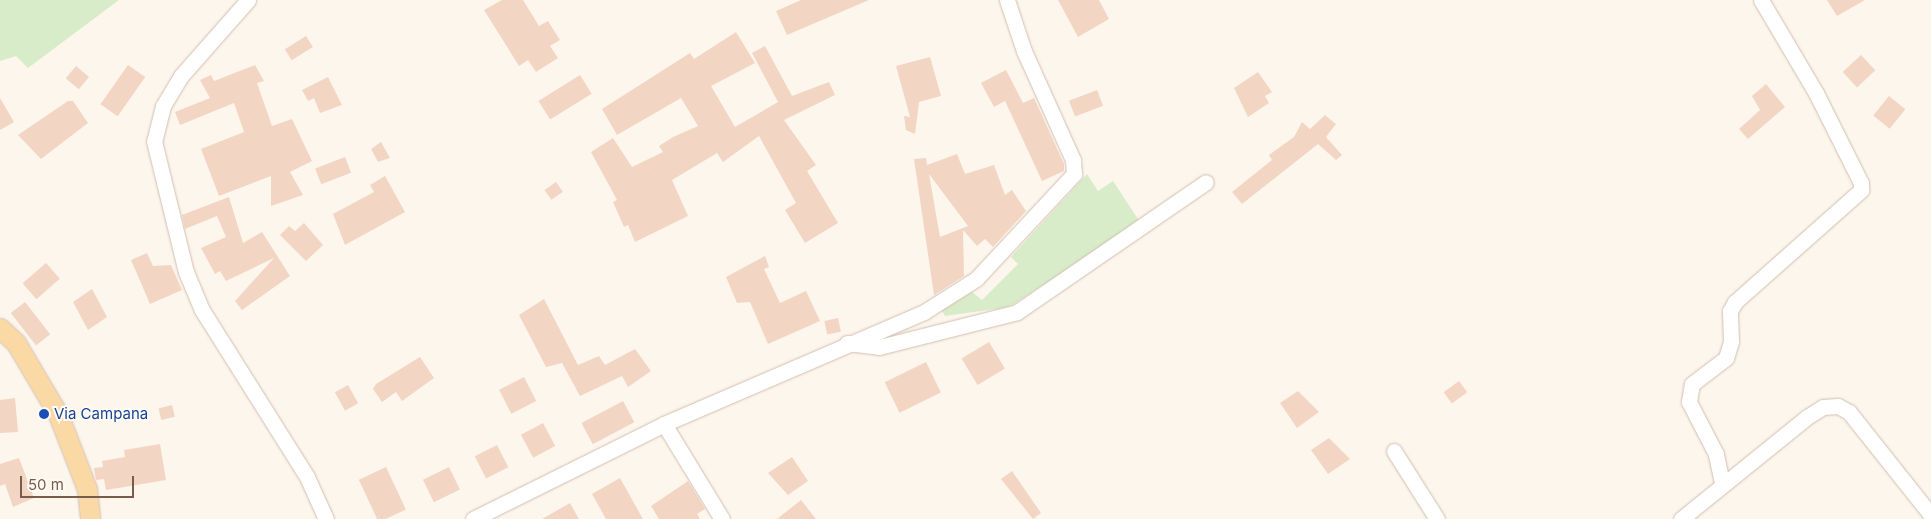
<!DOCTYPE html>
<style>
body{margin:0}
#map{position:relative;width:1931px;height:519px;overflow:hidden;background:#fdf6ec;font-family:Inter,sans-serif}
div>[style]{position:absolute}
.green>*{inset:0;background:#d8ecc9}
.building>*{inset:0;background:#f3d5c3;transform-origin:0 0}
.roads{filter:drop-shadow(0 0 1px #d1beb0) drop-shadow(0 0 1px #d1beb0)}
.minor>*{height:15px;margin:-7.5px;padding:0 7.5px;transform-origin:7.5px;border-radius:7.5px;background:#fff}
.major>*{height:19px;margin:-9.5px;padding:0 9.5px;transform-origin:9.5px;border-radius:9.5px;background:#fbd9a5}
.dots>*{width:14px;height:14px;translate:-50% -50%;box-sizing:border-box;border:2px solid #fffaf3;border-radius:50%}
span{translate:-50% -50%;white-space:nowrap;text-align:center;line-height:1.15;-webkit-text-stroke:4px #fffaf3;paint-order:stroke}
.transit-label{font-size:15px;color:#164399}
.left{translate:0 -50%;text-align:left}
.scale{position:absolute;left:20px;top:476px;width:114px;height:22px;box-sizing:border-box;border:2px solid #7a5c4d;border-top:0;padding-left:6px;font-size:15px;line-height:18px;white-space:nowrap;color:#7a5c4d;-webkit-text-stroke:4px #fffaf3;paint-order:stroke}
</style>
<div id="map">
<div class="green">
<i style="clip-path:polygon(0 0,119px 0,28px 68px,16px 56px,0 61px)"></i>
<i style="clip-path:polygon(1087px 174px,1098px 191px,1113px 181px,1140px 222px,1009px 307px,945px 316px,942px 310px,972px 292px,982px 300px,1018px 264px,1011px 257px)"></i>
</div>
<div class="building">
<i style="clip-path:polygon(502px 0,523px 0,539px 26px,548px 21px,560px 40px,550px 46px,558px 58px,536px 72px,528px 60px,519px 66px,484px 10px)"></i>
<i style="clip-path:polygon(801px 0,869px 0,787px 35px,776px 11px)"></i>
<i style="clip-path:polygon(1058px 0,1099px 0,1109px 19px,1078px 37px)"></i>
<i style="clip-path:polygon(1827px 0,1865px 0,1837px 16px)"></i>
<i style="clip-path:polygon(736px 32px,755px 63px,711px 86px,735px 127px,778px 102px,752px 53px,765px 46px,792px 96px,829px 82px,835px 95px,784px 120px,816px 165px,807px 171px,838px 223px,805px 243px,785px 210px,796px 203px,759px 136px,723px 162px,717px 153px,672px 180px,688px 216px,635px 242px,628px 225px,624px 227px,613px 202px,617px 200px,591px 152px,613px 138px,632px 167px,663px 152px,659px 146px,673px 137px,698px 126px,681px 98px,617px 135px,602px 109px,690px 53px,694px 59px)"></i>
<i style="left:306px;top:36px;width:13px;height:25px;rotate:58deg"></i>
<i style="left:1861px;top:55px;width:21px;height:25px;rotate:47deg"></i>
<i style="clip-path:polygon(930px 57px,941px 96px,919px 102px,915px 134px,906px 130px,904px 116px,910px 117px,896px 66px)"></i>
<i style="left:128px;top:65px;width:21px;height:48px;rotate:35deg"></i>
<i style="clip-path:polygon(255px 65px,264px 81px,257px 83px,272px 126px,292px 119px,312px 161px,290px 172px,303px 195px,271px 206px,271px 176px,219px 196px,201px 149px,244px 132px,234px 103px,180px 125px,175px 112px,210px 98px,200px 80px,211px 75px,214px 81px)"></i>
<i style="left:76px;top:66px;width:17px;height:16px;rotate:40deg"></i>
<i style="clip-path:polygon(1006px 70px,1023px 103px,1034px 98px,1064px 164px,1064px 171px,1042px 181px,1005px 101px,994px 107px,981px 83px)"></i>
<i style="clip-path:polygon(1258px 72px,1272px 92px,1265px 96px,1269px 103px,1248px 117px,1234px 88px)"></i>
<i style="left:580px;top:75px;width:22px;height:49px;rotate:58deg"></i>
<i style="clip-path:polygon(328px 77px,342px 105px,320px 113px,314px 98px,308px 101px,302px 90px)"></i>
<i style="clip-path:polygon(1766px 84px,1785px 107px,1748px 139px,1739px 129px,1760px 110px,1752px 96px)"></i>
<i style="left:1097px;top:90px;width:17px;height:30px;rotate:69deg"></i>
<i style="left:1889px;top:96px;width:21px;height:25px;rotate:39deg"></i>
<i style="clip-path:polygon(0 98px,14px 122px,0 130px)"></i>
<i style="clip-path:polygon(68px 101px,73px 101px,88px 123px,41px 159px,18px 135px)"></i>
<i style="clip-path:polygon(1325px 115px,1336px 124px,1326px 137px,1342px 155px,1336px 160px,1318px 144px,1242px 204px,1232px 192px,1272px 160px,1269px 155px,1294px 137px,1302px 122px,1310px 129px)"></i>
<i style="clip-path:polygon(381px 142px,390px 158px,378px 162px,371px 149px)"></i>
<i style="clip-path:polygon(evenodd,957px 154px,965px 174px,994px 165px,1005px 195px,1012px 190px,1026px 211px,993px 247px,985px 239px,977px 246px,963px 230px,964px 276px,934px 295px,914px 159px,926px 158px,927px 165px,957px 154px,929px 174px,968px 226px,940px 237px,929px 174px)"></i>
<i style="left:345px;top:157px;width:17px;height:32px;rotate:69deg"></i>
<i style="clip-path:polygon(385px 176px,405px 212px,345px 245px,333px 214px,374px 192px,370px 185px)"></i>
<i style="left:556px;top:182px;width:12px;height:14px;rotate:55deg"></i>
<i style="clip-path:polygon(229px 197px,243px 243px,262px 232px,290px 276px,242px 310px,235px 301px,274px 258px,226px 281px,220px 271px,215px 274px,201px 248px,226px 237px,217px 216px,185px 229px,182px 215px)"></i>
<i style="clip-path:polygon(304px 223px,323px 245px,306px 261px,280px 235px,289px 226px,295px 231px)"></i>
<i style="clip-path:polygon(147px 253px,153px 266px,171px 265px,182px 290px,150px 304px,131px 260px)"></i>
<i style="clip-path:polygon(765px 256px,769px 267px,764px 269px,780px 303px,806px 291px,820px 321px,768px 344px,750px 302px,737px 303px,726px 277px)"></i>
<i style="left:46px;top:263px;width:21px;height:31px;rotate:49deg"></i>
<i style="clip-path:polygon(92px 289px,107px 317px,88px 330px,73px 302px)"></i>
<i style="clip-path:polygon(544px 299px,578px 365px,599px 356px,605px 365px,635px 349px,651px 371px,628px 387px,622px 376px,580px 396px,562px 363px,546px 367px,519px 315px)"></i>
<i style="left:25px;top:302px;width:41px;height:18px;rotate:52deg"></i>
<i style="left:838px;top:318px;width:14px;height:14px;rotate:78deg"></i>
<i style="left:989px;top:342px;width:31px;height:32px;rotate:59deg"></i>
<i style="clip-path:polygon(420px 357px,434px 378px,402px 401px,396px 392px,382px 402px,373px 389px,376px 384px)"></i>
<i style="left:926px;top:362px;width:34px;height:46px;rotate:64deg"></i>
<i style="left:524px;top:377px;width:27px;height:28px;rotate:63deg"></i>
<i style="left:1459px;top:381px;width:14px;height:19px;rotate:54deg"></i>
<i style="left:348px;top:385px;width:21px;height:15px;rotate:61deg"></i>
<i style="clip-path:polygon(1298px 391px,1319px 412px,1297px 428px,1280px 403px)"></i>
<i style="clip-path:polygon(15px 398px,18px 432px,0 433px,0 400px)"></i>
<i style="left:623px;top:401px;width:24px;height:47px;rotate:62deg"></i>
<i style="left:172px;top:405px;width:12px;height:14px;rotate:76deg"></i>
<i style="left:543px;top:423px;width:26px;height:25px;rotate:62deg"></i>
<i style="clip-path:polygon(1329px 438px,1350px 459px,1328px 474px,1311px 450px)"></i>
<i style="clip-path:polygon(160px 444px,166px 480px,106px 490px,104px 479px,96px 480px,94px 468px,103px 467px,102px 461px,125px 457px,124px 450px)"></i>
<i style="left:497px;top:445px;width:25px;height:25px;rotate:63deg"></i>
<i style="clip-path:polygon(792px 457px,808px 481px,788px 495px,768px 473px)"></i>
<i style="clip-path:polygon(19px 458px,34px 498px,13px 507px,5px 484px,0 486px,0 464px)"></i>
<i style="left:386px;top:467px;width:47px;height:30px;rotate:65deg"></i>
<i style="left:449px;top:467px;width:25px;height:29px;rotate:64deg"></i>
<i style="clip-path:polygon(1012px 471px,1041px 513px,1033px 519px,1001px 479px)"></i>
<i style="clip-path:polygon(620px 478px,643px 519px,606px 519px,592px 494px)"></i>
<i style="clip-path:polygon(688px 481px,705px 509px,697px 514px,700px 519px,659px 519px,651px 506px)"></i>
<i style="clip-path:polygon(801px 500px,816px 519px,777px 519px)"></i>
<i style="clip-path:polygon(570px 503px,579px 519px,542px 519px)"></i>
</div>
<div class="roads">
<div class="minor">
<i style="left:248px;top:0;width:101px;rotate:131.4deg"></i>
<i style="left:181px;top:76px;width:35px;rotate:121deg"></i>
<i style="left:163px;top:106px;width:36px;rotate:104deg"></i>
<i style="left:154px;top:141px;width:135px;rotate:76.3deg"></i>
<i style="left:186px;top:272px;width:41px;rotate:67.2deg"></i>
<i style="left:202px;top:310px;width:197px;rotate:57.8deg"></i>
<i style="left:307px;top:477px;width:46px;rotate:65.7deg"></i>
<i style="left:847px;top:343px;width:32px;rotate:7deg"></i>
<i style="left:879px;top:347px;width:142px;rotate:-14.2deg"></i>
<i style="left:1017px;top:312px;width:229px;rotate:-34.5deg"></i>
<i style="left:664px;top:424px;width:111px;rotate:58.6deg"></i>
<i style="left:1394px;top:451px;width:80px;rotate:57.7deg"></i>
<i style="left:1722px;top:483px;width:30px;rotate:-102deg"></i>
<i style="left:1716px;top:454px;width:59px;rotate:-117.4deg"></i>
<i style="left:1689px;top:402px;width:18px;rotate:-81deg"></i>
<i style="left:1692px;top:384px;width:43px;rotate:-37.4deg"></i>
<i style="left:1726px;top:358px;width:17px;rotate:-73deg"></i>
<i style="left:1731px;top:342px;width:31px;rotate:-92deg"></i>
<i style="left:1730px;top:311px;width:10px;rotate:-61deg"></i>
<i style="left:1735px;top:302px;width:169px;rotate:-41.6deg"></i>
<i style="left:1861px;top:190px;width:7px;rotate:-90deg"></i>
<i style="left:1861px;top:183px;width:101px;rotate:-116.6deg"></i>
<i style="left:1816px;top:93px;width:108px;rotate:-120.6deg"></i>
<i style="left:473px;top:519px;width:213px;rotate:-26.4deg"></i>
<i style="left:664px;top:424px;width:283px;rotate:-23.3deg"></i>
<i style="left:924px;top:312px;width:62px;rotate:-32.4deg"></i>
<i style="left:976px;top:279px;width:144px;rotate:-47deg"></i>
<i style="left:1074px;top:174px;width:14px;rotate:-94deg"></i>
<i style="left:1073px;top:160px;width:120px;rotate:-114.2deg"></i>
<i style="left:1024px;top:51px;width:54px;rotate:-108.4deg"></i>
<i style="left:1681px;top:519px;width:162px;rotate:-39deg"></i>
<i style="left:1807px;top:417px;width:19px;rotate:-32deg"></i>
<i style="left:1823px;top:407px;width:15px;rotate:-4deg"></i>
<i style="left:1838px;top:406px;width:13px;rotate:29deg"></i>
<i style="left:1849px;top:412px;width:132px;rotate:51.5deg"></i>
</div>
<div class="major">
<i style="left:0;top:328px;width:22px;rotate:43deg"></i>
<i style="left:16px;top:343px;width:82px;rotate:59.4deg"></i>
<i style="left:58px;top:414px;width:80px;rotate:68.9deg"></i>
<i style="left:87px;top:489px;width:30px;rotate:84deg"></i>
</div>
</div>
<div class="dots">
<i style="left:44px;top:414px;background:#1a4fb4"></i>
</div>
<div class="transit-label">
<span class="left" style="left:54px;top:414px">Via Campana</span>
</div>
<div class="scale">50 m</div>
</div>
